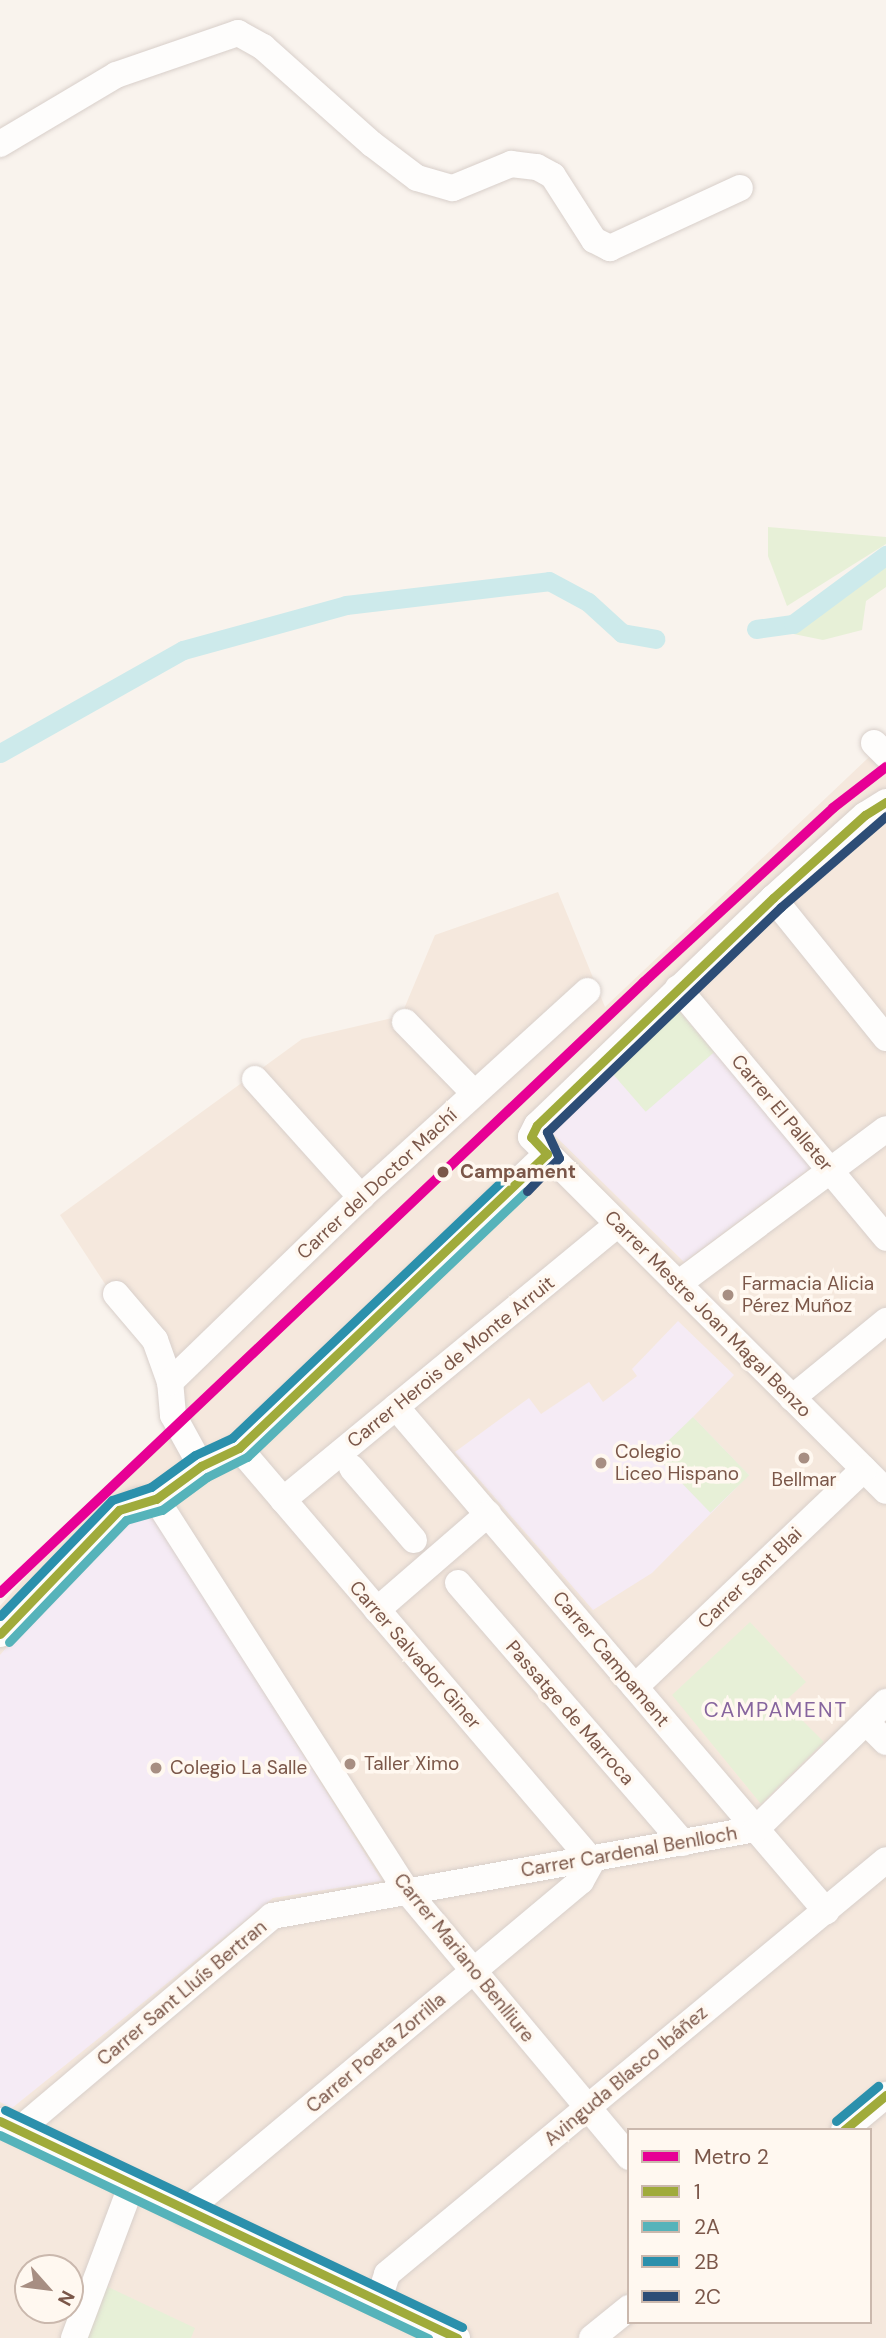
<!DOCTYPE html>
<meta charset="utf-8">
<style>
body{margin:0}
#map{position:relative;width:886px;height:2338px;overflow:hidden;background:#f9f3ed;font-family:"DM Sans",sans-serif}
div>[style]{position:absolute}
.residential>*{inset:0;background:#f5e8dd}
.education>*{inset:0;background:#f5ebf5}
.green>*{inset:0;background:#e7f0d7;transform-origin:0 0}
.canal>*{height:19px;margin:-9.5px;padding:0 9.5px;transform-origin:9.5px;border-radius:9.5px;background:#cdeaeb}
.roads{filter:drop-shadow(0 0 2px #d8cfca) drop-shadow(0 0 2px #d8cfca)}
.minor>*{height:26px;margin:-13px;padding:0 13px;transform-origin:13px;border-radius:13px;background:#fefdfc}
.bus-1>*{height:9px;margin:-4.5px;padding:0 4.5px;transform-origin:4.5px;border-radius:4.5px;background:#a0ab3b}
.bus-2>*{height:9px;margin:-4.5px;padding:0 4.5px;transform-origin:4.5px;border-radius:4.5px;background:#56b3ba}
.bus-3>*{height:9px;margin:-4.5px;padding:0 4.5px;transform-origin:4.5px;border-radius:4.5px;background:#2b90ac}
.bus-4>*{height:9px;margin:-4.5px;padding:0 4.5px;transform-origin:4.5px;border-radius:4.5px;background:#2d4d76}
.metro-1>*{height:10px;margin:-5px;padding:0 5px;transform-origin:5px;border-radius:5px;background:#e70095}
.dots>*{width:19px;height:19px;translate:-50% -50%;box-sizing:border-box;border:4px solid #fff8f0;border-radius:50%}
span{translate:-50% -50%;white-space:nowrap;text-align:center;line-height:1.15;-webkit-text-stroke:7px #fff8f0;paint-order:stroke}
.street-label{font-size:19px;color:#7b5749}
.stop-label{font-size:19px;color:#7b5749;font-weight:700}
.left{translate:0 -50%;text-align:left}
.poi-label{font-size:19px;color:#7b5749}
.neighbourhood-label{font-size:21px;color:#86659e;letter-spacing:2px}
.legend{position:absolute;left:627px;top:2128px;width:245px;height:196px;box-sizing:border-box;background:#fff8f0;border:2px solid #cab8ad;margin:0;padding:9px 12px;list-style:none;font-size:21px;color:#7b5749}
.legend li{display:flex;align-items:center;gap:14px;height:35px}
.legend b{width:35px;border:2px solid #cab8ad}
.north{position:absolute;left:14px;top:2254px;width:70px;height:70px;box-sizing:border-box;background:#fff8f0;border:2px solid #cab8ad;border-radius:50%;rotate:118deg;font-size:19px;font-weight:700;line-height:28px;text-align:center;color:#7b5749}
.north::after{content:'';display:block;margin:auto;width:24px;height:32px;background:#a78e82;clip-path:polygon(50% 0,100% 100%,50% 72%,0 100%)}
</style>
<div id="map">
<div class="residential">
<i style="clip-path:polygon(evenodd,886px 741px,886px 2338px,0 2338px,0 1606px,57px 1540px,167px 1433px,154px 1359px,60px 1215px,302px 1039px,401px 1016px,435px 935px,558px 892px,605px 1007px,886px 741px,629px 2130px,870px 2130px,870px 2322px,629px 2322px,629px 2130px,886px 741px,28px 2268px,70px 2268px,70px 2310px,28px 2310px,28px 2268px)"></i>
</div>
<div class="education">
<i style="clip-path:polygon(677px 1009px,813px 1166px,684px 1262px,547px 1128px)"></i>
<i style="clip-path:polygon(678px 1321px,734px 1375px,693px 1417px,749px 1475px,652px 1573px,593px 1610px,455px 1452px,529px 1398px,541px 1414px,589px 1382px,603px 1402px,637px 1376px,632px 1369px)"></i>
<i style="clip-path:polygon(145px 1513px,157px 1521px,382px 1881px,273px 1898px,12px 2108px,0 2102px,0 1655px,45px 1601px,134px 1518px)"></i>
</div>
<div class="green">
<i style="clip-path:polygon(768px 527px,886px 537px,886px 544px,787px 606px,768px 556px)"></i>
<i style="clip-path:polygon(886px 561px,886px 587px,866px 601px,862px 630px,823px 640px,779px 631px,806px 619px)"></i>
<i style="left:677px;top:1009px;width:57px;height:91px;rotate:49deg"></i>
<i style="left:693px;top:1417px;width:81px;height:54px;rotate:46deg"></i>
<i style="clip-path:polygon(750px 1622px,806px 1682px,784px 1702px,824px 1742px,761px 1804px,672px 1695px)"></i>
<i style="clip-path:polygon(106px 2286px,195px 2328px,191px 2338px,87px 2338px)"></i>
</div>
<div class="canal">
<i style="left:756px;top:629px;width:37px;rotate:-8deg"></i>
<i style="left:793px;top:624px;width:116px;rotate:-36.6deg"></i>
<i style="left:0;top:753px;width:210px;rotate:-29.4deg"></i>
<i style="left:183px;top:650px;width:169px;rotate:-15.4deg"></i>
<i style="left:346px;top:605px;width:204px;rotate:-6.7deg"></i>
<i style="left:549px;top:581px;width:44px;rotate:28.3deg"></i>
<i style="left:588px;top:602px;width:46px;rotate:42.4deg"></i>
<i style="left:622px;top:633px;width:34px;rotate:10deg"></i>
</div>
<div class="roads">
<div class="minor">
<i style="left:0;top:144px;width:135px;rotate:-30.7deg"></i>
<i style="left:116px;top:75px;width:129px;rotate:-19deg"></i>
<i style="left:238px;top:33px;width:29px;rotate:29deg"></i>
<i style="left:263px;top:47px;width:146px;rotate:41.7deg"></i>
<i style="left:372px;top:144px;width:56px;rotate:37.1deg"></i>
<i style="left:417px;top:178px;width:37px;rotate:16deg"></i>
<i style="left:453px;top:188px;width:63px;rotate:-22.5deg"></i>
<i style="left:511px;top:164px;width:26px;rotate:7deg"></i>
<i style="left:537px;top:167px;width:18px;rotate:29deg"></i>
<i style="left:553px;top:176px;width:76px;rotate:57.4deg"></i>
<i style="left:594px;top:240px;width:18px;rotate:27deg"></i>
<i style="left:610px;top:248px;width:143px;rotate:-24.8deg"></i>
<i style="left:874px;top:743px;width:17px;rotate:45deg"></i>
<i style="left:886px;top:802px;width:25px;rotate:148deg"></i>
<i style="left:865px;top:815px;width:124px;rotate:137.9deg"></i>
<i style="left:773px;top:898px;width:327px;rotate:136.1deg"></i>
<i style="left:537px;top:1125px;width:13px;rotate:117deg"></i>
<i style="left:531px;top:1137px;width:501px;rotate:44.92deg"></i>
<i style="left:773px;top:898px;width:180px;rotate:51.1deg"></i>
<i style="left:678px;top:988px;width:325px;rotate:50.2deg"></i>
<i style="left:405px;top:1022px;width:99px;rotate:45.8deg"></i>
<i style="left:255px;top:1079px;width:159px;rotate:48.1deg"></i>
<i style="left:678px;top:1284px;width:259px;rotate:-36.7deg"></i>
<i style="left:116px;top:1294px;width:60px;rotate:49.7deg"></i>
<i style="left:155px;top:1340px;width:45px;rotate:70.3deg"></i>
<i style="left:792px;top:1398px;width:122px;rotate:-39.3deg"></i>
<i style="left:396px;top:1407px;width:663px;rotate:49.53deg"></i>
<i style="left:239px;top:1448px;width:543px;rotate:49.48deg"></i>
<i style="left:201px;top:1466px;width:58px;rotate:-118.8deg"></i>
<i style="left:173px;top:1415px;width:33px;rotate:-95deg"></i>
<i style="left:170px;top:1382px;width:266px;rotate:-44.1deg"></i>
<i style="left:361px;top:1197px;width:306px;rotate:-42.3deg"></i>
<i style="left:352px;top:1468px;width:95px;rotate:49.3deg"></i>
<i style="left:156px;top:1499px;width:464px;rotate:57.4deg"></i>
<i style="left:406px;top:1890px;width:348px;rotate:50.1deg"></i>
<i style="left:156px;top:1499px;width:56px;rotate:-36.3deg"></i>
<i style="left:201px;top:1466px;width:42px;rotate:-25.3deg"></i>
<i style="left:239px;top:1448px;width:426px;rotate:-43.7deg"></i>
<i style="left:283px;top:1500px;width:434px;rotate:-39.5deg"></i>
<i style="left:458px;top:1583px;width:344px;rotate:49.1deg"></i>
<i style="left:377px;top:1610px;width:147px;rotate:-40.9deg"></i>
<i style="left:0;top:1634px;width:172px;rotate:-46.2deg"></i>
<i style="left:119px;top:1510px;width:21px;rotate:-25deg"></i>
<i style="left:138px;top:1501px;width:18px;rotate:-6deg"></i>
<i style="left:635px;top:1687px;width:316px;rotate:-43.6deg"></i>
<i style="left:866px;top:1722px;width:28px;rotate:45deg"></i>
<i style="left:0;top:2121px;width:506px;rotate:25.4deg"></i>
<i style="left:19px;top:2130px;width:331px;rotate:-40.2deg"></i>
<i style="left:272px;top:1916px;width:492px;rotate:-10.2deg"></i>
<i style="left:756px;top:1829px;width:182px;rotate:-44.3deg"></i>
<i style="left:844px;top:2130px;width:55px;rotate:-39.8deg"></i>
<i style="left:185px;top:2212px;width:516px;rotate:-39.89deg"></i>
<i style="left:581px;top:1881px;width:23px;rotate:-61deg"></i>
<i style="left:379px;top:2299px;width:26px;rotate:-72deg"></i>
<i style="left:387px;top:2274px;width:648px;rotate:-39.68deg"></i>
<i style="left:74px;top:2338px;width:162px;rotate:-69.4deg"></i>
<i style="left:592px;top:2338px;width:48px;rotate:-39deg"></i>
</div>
</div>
<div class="bus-1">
<i style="left:0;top:1634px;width:172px;rotate:-46.2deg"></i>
<i style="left:119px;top:1510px;width:39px;rotate:-17deg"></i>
<i style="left:156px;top:1499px;width:56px;rotate:-36.3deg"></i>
<i style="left:201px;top:1466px;width:42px;rotate:-25.3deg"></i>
<i style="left:239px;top:1448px;width:426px;rotate:-43.7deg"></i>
<i style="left:547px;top:1154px;width:23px;rotate:-133deg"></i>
<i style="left:531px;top:1137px;width:13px;rotate:-63deg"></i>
<i style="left:537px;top:1125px;width:327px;rotate:-43.9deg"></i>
<i style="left:773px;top:898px;width:124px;rotate:-42.1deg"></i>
<i style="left:865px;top:815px;width:25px;rotate:-32deg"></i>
<i style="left:0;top:2121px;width:506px;rotate:25.4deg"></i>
<i style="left:844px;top:2130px;width:55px;rotate:-39.8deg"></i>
</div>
<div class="bus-2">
<i style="left:9px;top:1642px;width:169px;rotate:-46.2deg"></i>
<i style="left:126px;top:1520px;width:37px;rotate:-16deg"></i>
<i style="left:162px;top:1510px;width:56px;rotate:-36.3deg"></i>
<i style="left:207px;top:1477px;width:45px;rotate:-26.6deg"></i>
<i style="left:247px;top:1457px;width:385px;rotate:-43.6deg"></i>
<i style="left:0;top:2135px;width:474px;rotate:25.4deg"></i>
</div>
<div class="bus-3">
<i style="left:0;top:1616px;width:161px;rotate:-46deg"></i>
<i style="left:112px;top:1500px;width:41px;rotate:-18.4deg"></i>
<i style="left:151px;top:1487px;width:54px;rotate:-36deg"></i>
<i style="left:195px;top:1455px;width:41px;rotate:-24.7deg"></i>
<i style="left:232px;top:1438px;width:384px;rotate:-43.6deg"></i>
<i style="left:5px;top:2110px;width:506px;rotate:25.4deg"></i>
<i style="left:836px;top:2121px;width:55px;rotate:-39.8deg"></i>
</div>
<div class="bus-4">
<i style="left:527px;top:1191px;width:46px;rotate:-45.9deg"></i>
<i style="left:559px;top:1158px;width:29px;rotate:-115deg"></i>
<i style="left:547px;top:1132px;width:325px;rotate:-43.9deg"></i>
<i style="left:781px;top:907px;width:139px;rotate:-40.9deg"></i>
</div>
<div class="metro-1">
<i style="left:0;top:1593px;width:888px;rotate:-43.49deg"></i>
<i style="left:644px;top:982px;width:257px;rotate:-42.6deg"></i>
<i style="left:833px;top:808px;width:67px;rotate:-37.7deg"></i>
</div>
<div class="dots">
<i style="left:443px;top:1172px;background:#7b5749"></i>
<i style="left:728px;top:1295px;background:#a78e82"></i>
<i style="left:804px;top:1458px;background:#a78e82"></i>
<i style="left:601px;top:1463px;background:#a78e82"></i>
<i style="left:350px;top:1764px;background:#a78e82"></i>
<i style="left:156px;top:1768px;background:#a78e82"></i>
</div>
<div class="street-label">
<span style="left:782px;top:1113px;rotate:50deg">Carrer El Palleter</span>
<span style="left:377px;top:1184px;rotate:-43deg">Carrer del Doctor Machí</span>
<span style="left:708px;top:1314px;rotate:45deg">Carrer Mestre Joan Magal Benzo</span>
<span style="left:451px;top:1362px;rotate:-39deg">Carrer Herois de Monte Arruit</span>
<span style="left:750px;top:1578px;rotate:-44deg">Carrer Sant Blai</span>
<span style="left:415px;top:1655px;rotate:49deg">Carrer Salvador Giner</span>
<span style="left:611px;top:1659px;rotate:50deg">Carrer Campament</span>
<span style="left:570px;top:1713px;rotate:49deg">Passatge de Marroca</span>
<span style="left:629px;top:1852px;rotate:-10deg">Carrer Cardenal Benlloch</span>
<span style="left:464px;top:1958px;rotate:51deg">Carrer Mariano Benlliure</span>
<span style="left:182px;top:1993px;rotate:-40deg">Carrer Sant Lluís Bertran</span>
<span style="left:376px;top:2053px;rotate:-40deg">Carrer Poeta Zorrilla</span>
<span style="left:626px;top:2076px;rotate:-40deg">Avinguda Blasco Ibáñez</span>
</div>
<div class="stop-label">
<span class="left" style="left:460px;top:1172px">Campament</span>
</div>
<div class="poi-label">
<span class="left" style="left:742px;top:1295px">Farmacia Alicia<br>Pérez Muñoz</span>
<span class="left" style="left:615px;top:1463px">Colegio<br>Liceo Hispano</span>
<span style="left:804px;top:1480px">Bellmar</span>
<span class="left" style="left:364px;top:1764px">Taller Ximo</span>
<span class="left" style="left:170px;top:1768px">Colegio La Salle</span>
</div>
<div class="neighbourhood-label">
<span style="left:776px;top:1710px">CAMPAMENT</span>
</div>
<ul class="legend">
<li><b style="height:9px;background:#e70095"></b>Metro 2</li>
<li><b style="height:9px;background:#a0ab3b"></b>1</li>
<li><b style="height:9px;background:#56b3ba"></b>2A</li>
<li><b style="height:9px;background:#2b90ac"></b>2B</li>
<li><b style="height:9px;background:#2d4d76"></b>2C</li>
</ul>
<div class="north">N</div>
</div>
